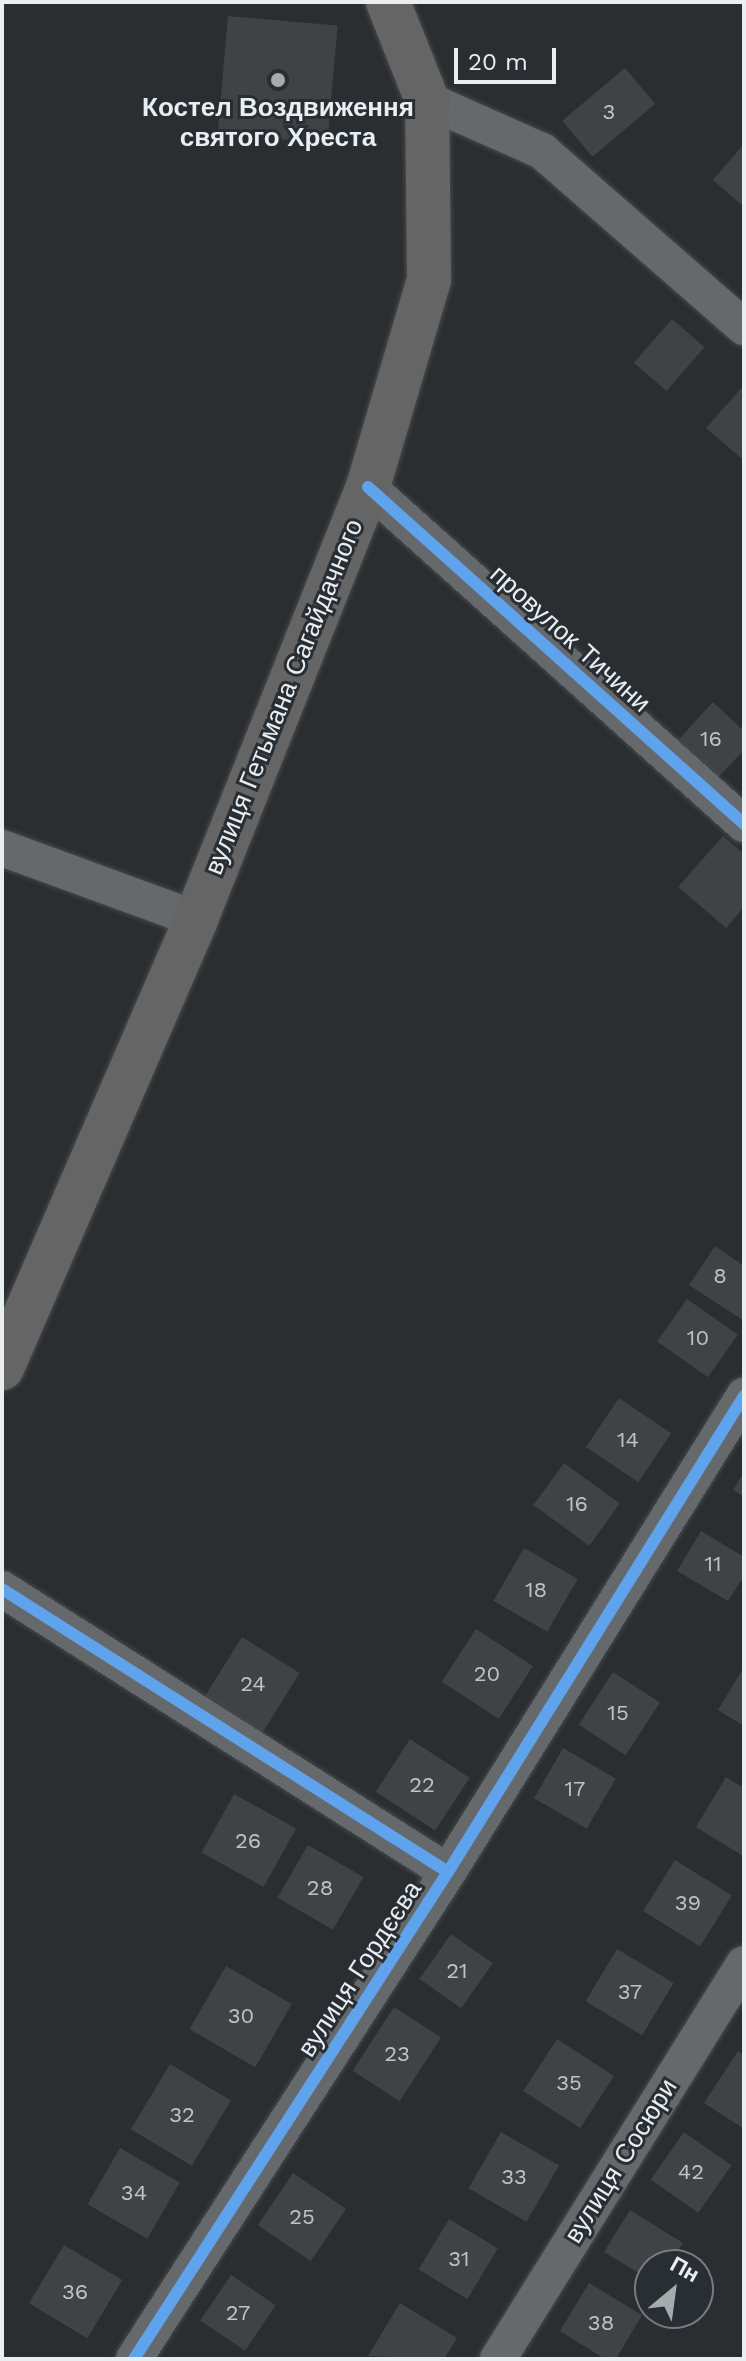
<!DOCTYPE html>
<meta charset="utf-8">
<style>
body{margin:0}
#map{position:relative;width:746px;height:2361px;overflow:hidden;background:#2b2e30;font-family:"Work Sans",sans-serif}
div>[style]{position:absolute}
.building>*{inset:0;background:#404244;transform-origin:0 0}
.roads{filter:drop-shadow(0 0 2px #474a4b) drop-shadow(0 0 2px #474a4b)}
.minor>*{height:36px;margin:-18px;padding:0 18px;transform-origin:18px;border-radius:18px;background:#66696b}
.secondary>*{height:44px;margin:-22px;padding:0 22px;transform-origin:22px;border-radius:22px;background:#656566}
.cycleway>*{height:12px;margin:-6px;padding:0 6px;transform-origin:6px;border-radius:6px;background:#60a3ed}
.dots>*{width:22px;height:22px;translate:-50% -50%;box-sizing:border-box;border:4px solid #282e33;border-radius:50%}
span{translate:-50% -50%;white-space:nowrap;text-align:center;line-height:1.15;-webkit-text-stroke:6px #282e33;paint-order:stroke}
.number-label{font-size:22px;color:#bfc3c6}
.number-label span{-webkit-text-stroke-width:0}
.poi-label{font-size:26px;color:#e9eef1;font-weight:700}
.street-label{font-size:26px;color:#e9eef1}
.frame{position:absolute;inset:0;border:4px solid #e9eef1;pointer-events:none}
.north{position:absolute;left:634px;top:2249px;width:80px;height:80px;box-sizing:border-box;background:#282e33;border:2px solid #757b7f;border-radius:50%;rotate:29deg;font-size:22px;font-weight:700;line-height:32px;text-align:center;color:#e9eef1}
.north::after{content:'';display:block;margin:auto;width:28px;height:36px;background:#a6abad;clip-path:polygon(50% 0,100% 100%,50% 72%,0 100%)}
.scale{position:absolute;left:454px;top:48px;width:102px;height:36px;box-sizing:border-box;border:4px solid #e9eef1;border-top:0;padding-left:10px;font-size:24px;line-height:28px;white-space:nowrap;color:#e9eef1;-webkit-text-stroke:6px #282e33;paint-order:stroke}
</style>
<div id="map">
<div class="building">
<i style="left:228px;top:16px;width:110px;height:118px;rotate:5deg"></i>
<i style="left:625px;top:68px;width:47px;height:82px;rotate:50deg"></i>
<i style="clip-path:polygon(744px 144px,744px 207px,713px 180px)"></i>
<i style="left:672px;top:319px;width:43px;height:58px;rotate:41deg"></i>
<i style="clip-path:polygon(744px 385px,744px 455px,741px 458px,706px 428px)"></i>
<i style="clip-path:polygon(713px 702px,744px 731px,744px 750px,711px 785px,671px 748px)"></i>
<i style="clip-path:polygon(723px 836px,744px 854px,744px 907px,726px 928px,678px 887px)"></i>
<i style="clip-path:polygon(715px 1246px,744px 1266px,744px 1321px,689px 1285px)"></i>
<i style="left:687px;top:1299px;width:62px;height:52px;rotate:35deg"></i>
<i style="left:619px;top:1398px;width:63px;height:59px;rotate:34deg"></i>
<i style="left:564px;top:1463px;width:69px;height:52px;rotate:36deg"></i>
<i style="clip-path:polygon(744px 1472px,744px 1497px,733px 1490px)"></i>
<i style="clip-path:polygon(701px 1531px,744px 1557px,744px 1576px,728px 1601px,677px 1571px)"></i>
<i style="left:524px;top:1548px;width:62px;height:61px;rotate:30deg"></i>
<i style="left:476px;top:1629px;width:68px;height:63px;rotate:33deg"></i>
<i style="left:242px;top:1637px;width:68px;height:70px;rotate:32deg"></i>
<i style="clip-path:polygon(744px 1667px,744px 1726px,718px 1710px)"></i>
<i style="left:613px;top:1672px;width:56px;height:63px;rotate:33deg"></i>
<i style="left:410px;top:1739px;width:71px;height:63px;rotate:33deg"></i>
<i style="left:563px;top:1748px;width:61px;height:58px;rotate:30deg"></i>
<i style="clip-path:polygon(726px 1777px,744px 1788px,743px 1856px,696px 1827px)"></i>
<i style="left:234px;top:1794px;width:71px;height:67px;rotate:29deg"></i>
<i style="left:308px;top:1845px;width:64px;height:61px;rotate:30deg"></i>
<i style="left:675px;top:1860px;width:67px;height:60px;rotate:32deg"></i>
<i style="left:451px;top:1934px;width:51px;height:55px;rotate:35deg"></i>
<i style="left:617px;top:1949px;width:66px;height:61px;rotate:31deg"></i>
<i style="left:226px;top:1966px;width:76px;height:73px;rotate:30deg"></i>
<i style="left:394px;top:2007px;width:56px;height:76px;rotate:33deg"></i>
<i style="left:557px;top:2039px;width:68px;height:62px;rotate:33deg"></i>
<i style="clip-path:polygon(738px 2051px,744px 2055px,744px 2129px,704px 2103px)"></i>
<i style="left:170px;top:2064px;width:71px;height:76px;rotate:31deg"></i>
<i style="left:501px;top:2132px;width:67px;height:65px;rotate:30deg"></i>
<i style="left:684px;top:2132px;width:58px;height:58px;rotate:35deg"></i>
<i style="left:120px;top:2148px;width:69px;height:65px;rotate:30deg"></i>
<i style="left:293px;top:2173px;width:64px;height:63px;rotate:34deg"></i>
<i style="clip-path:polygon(630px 2210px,683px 2243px,669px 2265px,650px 2265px,650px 2280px,604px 2252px)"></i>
<i style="left:449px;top:2219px;width:57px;height:59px;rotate:31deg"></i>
<i style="left:64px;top:2245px;width:68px;height:68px;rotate:31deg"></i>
<i style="left:231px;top:2275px;width:54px;height:55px;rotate:34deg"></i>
<i style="clip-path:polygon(589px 2283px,642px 2315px,616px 2359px,605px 2359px,560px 2331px)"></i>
<i style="clip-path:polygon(400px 2303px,457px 2338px,444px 2359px,368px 2356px)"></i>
</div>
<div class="roads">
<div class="minor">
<i style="left:427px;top:100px;width:126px;rotate:23.9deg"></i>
<i style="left:542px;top:151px;width:268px;rotate:41.1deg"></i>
<i style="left:368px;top:487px;width:505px;rotate:41.87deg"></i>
<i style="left:2px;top:848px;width:207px;rotate:20.1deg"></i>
<i style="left:2px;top:1589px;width:528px;rotate:32.4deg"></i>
<i style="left:134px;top:2359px;width:579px;rotate:-57.19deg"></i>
<i style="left:448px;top:1872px;width:561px;rotate:-58.12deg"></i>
<i style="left:498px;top:2359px;width:465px;rotate:-58.1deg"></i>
</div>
<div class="secondary">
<i style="left:2px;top:1368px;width:489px;rotate:-66.6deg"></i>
<i style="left:196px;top:919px;width:465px;rotate:-68.3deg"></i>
<i style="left:368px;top:487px;width:216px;rotate:-73.6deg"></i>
<i style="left:429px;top:280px;width:180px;rotate:-90.6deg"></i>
<i style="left:427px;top:100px;width:105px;rotate:-111.7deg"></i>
</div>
</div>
<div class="cycleway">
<i style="left:368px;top:487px;width:505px;rotate:41.87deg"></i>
<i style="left:2px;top:1589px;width:528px;rotate:32.4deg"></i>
<i style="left:134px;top:2359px;width:579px;rotate:-57.19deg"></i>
<i style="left:448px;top:1872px;width:561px;rotate:-58.12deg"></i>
</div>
<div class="dots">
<i style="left:278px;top:80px;background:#a6abad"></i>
</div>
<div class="number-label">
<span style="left:609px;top:112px">3</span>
<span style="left:711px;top:739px">16</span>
<span style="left:720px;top:1276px">8</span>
<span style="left:698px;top:1338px">10</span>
<span style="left:628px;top:1440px">14</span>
<span style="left:577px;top:1504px">16</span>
<span style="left:713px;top:1564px">11</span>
<span style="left:536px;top:1590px">18</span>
<span style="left:487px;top:1674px">20</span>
<span style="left:253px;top:1684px">24</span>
<span style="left:618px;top:1713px">15</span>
<span style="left:422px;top:1785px">22</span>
<span style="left:575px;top:1789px">17</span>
<span style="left:248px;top:1841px">26</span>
<span style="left:320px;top:1888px">28</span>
<span style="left:688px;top:1903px">39</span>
<span style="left:457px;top:1971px">21</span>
<span style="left:630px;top:1992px">37</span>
<span style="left:241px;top:2016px">30</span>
<span style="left:397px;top:2054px">23</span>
<span style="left:569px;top:2083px">35</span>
<span style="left:182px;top:2115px">32</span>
<span style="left:691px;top:2172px">42</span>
<span style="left:514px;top:2177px">33</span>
<span style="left:134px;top:2193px">34</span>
<span style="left:302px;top:2217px">25</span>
<span style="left:459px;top:2259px">31</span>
<span style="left:75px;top:2292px">36</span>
<span style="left:238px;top:2313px">27</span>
<span style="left:601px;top:2323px">38</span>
</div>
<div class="poi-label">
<span style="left:278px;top:123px">Костел Воздвиження<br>святого Хреста</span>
</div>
<div class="street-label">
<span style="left:570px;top:639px;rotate:42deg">провулок Тичини</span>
<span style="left:284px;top:697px;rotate:-68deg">вулиця Гетьмана Сагайдачного</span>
<span style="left:360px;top:1969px;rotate:-57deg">вулиця Гордєєва</span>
<span style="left:621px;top:2161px;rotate:-58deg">вулиця Сосюри</span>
</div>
<div class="frame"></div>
<div class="north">Пн</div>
<div class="scale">20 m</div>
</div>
